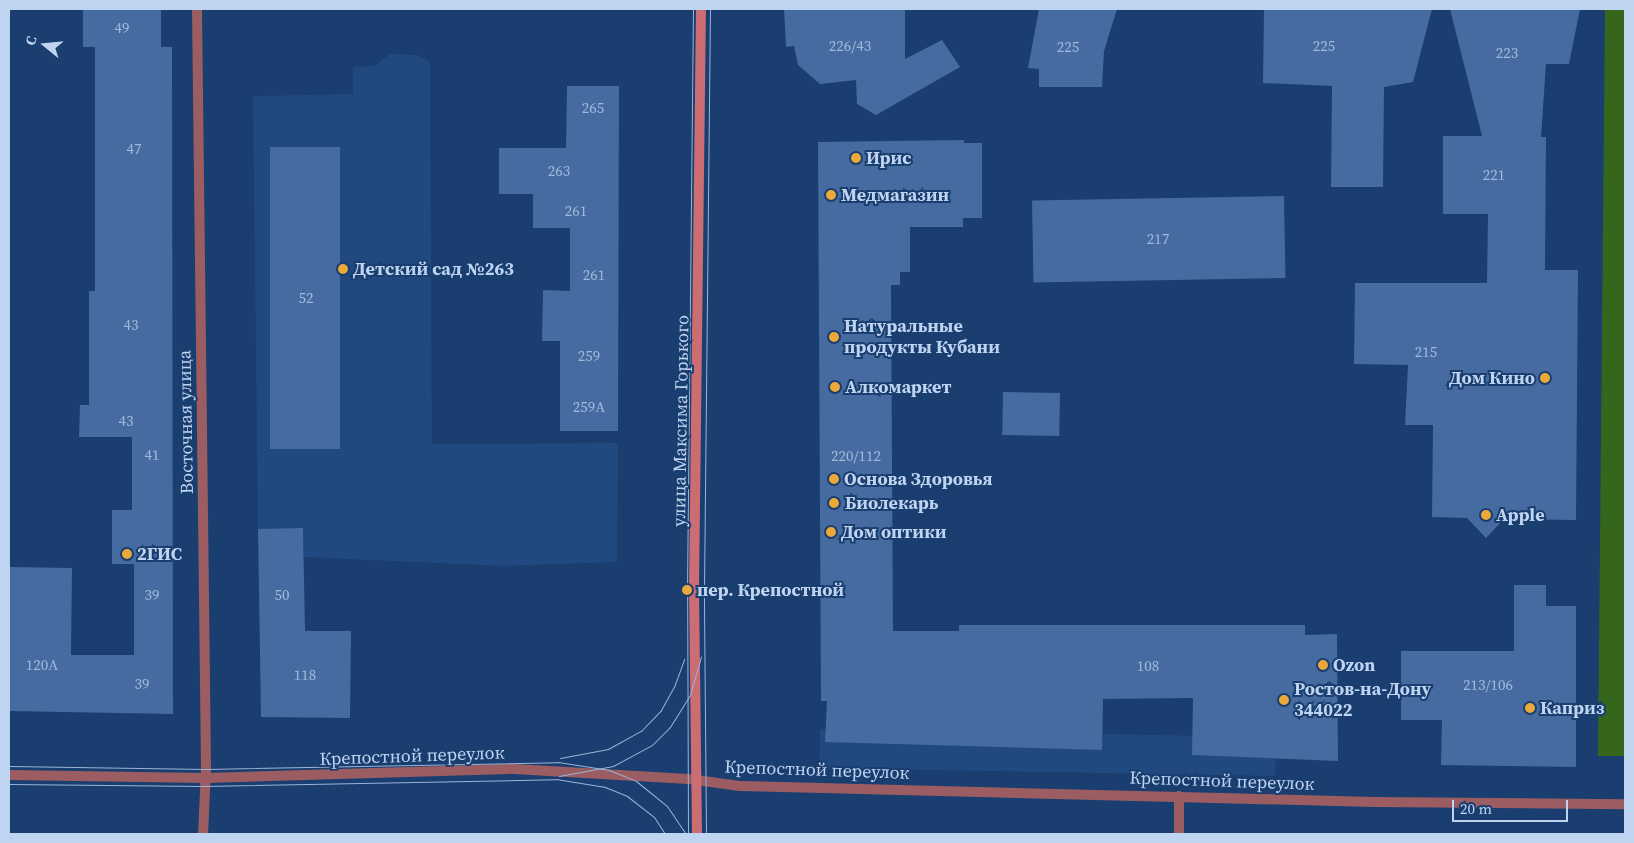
<!DOCTYPE html>
<meta charset="utf-8">
<style>
body{margin:0}
#map{position:relative;width:1634px;height:843px;overflow:hidden;background:#193e6f;font-family:"Source Serif 4",serif}
div>[style]{position:absolute}
.built>*{inset:0;background:#20497f;transform-origin:0 0}
.green>*{inset:0;background:#36661b}
.building>*{inset:0;background:#456ba0;transform-origin:0 0}
.minor>*{height:10px;margin:-5px;padding:0 5px;transform-origin:5px;border-radius:5px;background:#9b5d61}
.tertiary>*{height:10px;margin:-5px;padding:0 5px;transform-origin:5px;border-radius:5px;background:#9b5d61}
.secondary>*{height:10px;margin:-5px;padding:0 5px;transform-origin:5px;border-radius:5px;background:#cc6c73}
.tram>*{height:1px;margin:-0.5px;padding:0 0.5px;transform-origin:0.5px;border-radius:0.5px;background:#9cb4d6}
.dots>*{width:14px;height:14px;translate:-50% -50%;box-sizing:border-box;border:2px solid #193e6f;border-radius:50%}
span{translate:-50% -50%;white-space:nowrap;text-align:center;line-height:1.15;-webkit-text-stroke:4px #193e6f;paint-order:stroke}
.number-label{font-size:15px;color:#a0badd}
.number-label span{-webkit-text-stroke-width:0}
.poi-label{font-size:18px;color:#bfd4f1;font-weight:700}
.left{translate:0 -50%;text-align:left}
.right{translate:-100% -50%;text-align:right}
.street-label{font-size:18px;color:#bfd4f1}
.frame{position:absolute;inset:0;border:10px solid #bfd4f1;pointer-events:none}
.north{position:absolute;left:20px;top:20px;width:50px;height:50px;-webkit-text-stroke:4px #193e6f;paint-order:stroke;rotate:287deg;font-size:14px;font-weight:700;line-height:20px;text-align:center;color:#bfd4f1}
.north::after{content:'';display:block;margin:auto;width:18px;height:22px;background:#bfd4f1;clip-path:polygon(50% 0,100% 100%,50% 72%,0 100%)}
.scale{position:absolute;left:1452px;top:800px;width:116px;height:22px;box-sizing:border-box;border:2px solid #bfd4f1;border-top:0;padding-left:6px;font-size:15px;line-height:18px;white-space:nowrap;color:#bfd4f1;-webkit-text-stroke:4px #193e6f;paint-order:stroke}
</style>
<div id="map">
<div class="built">
<i style="clip-path:polygon(390px 54px,418px 55px,430px 62px,432px 444px,618px 443px,617px 562px,503px 566px,304px 557px,303px 529px,258px 529px,253px 96px,353px 94px,353px 67px,374px 66px)"></i>
<i style="left:820px;top:729px;width:456px;height:39px;rotate:1deg"></i>
</div>
<div class="green">
<i style="clip-path:polygon(1605px 9px,1625px 9px,1625px 756px,1598px 756px)"></i>
</div>
<div class="building">
<i style="clip-path:polygon(83px 9px,161px 9px,161px 47px,172px 47px,173px 714px,9px 711px,9px 567px,72px 568px,71px 655px,134px 655px,134px 564px,112px 564px,112px 510px,132px 510px,132px 437px,79px 437px,80px 405px,89px 405px,89px 291px,95px 291px,95px 47px,83px 47px)"></i>
<i style="clip-path:polygon(784px 9px,905px 9px,905px 59px,942px 40px,960px 67px,876px 115px,857px 104px,856px 80px,820px 84px,798px 65px,794px 46px,786px 47px)"></i>
<i style="clip-path:polygon(1039px 9px,1117px 9px,1104px 51px,1102px 87px,1039px 87px,1039px 69px,1028px 68px)"></i>
<i style="clip-path:polygon(1264px 9px,1432px 9px,1413px 82px,1384px 87px,1383px 187px,1331px 187px,1332px 86px,1263px 83px)"></i>
<i style="clip-path:polygon(1450px 9px,1580px 9px,1569px 64px,1546px 64px,1541px 137px,1546px 137px,1545px 270px,1578px 270px,1576px 520px,1504px 519px,1486px 538px,1467px 518px,1432px 517px,1433px 425px,1405px 425px,1408px 365px,1354px 364px,1355px 283px,1487px 283px,1488px 214px,1443px 214px,1443px 136px,1482px 136px)"></i>
<i style="clip-path:polygon(567px 86px,619px 86px,618px 431px,560px 431px,560px 341px,542px 341px,543px 290px,570px 291px,570px 228px,533px 228px,533px 194px,499px 194px,499px 148px,566px 148px)"></i>
<i style="clip-path:polygon(964px 140px,964px 143px,982px 143px,982px 218px,963px 218px,963px 227px,910px 227px,910px 272px,900px 272px,900px 285px,891px 285px,893px 631px,959px 631px,959px 625px,1305px 625px,1305px 635px,1337px 634px,1338px 761px,1192px 755px,1193px 698px,1103px 699px,1102px 750px,825px 742px,827px 701px,821px 701px,818px 142px)"></i>
<i style="left:340px;top:147px;width:302px;height:70px;rotate:90deg"></i>
<i style="left:1284px;top:196px;width:82px;height:252px;rotate:89deg"></i>
<i style="left:1003px;top:392px;width:57px;height:43px;rotate:1deg"></i>
<i style="clip-path:polygon(303px 528px,305px 631px,351px 631px,350px 718px,261px 717px,258px 529px)"></i>
<i style="clip-path:polygon(1514px 585px,1546px 585px,1546px 606px,1576px 606px,1576px 767px,1441px 765px,1442px 720px,1401px 720px,1401px 651px,1514px 651px)"></i>
</div>
<div class="minor">
<i style="left:197px;top:9px;width:760px;rotate:89.32deg"></i>
<i style="left:206px;top:769px;width:65px;rotate:92.6deg"></i>
<i style="left:1179px;top:834px;width:38px;rotate:-90deg"></i>
</div>
<div class="tertiary">
<i style="left:9px;top:775px;width:197px;rotate:0.9deg"></i>
<i style="left:206px;top:778px;width:308px;rotate:-1.7deg"></i>
<i style="left:514px;top:769px;width:175px;rotate:3.3deg"></i>
<i style="left:689px;top:779px;width:51px;rotate:7.8deg"></i>
<i style="left:740px;top:786px;width:635px;rotate:1.44deg"></i>
<i style="left:1375px;top:802px;width:250px;rotate:0.5deg"></i>
</div>
<div class="secondary">
<i style="left:697px;top:834px;width:245px;rotate:-90.7deg"></i>
<i style="left:694px;top:589px;width:580px;rotate:-89.31deg"></i>
</div>
<div class="tram">
<i style="left:560px;top:758px;width:49px;rotate:-10.6deg"></i>
<i style="left:608px;top:749px;width:38px;rotate:-29deg"></i>
<i style="left:641px;top:731px;width:29px;rotate:-46deg"></i>
<i style="left:661px;top:710px;width:26px;rotate:-61deg"></i>
<i style="left:674px;top:687px;width:30px;rotate:-70deg"></i>
<i style="left:9px;top:766px;width:197px;rotate:0.9deg"></i>
<i style="left:206px;top:769px;width:352px;rotate:-1.1deg"></i>
<i style="left:558px;top:762px;width:52px;rotate:8.9deg"></i>
<i style="left:609px;top:770px;width:29px;rotate:22deg"></i>
<i style="left:636px;top:781px;width:40px;rotate:39deg"></i>
<i style="left:667px;top:806px;width:34px;rotate:56deg"></i>
<i style="left:559px;top:776px;width:55px;rotate:-10.5deg"></i>
<i style="left:613px;top:766px;width:44px;rotate:-28.3deg"></i>
<i style="left:652px;top:745px;width:25px;rotate:-45deg"></i>
<i style="left:670px;top:727px;width:38px;rotate:-58deg"></i>
<i style="left:690px;top:695px;width:40px;rotate:-74deg"></i>
<i style="left:9px;top:784px;width:195px;rotate:0.6deg"></i>
<i style="left:204px;top:786px;width:352px;rotate:-1.1deg"></i>
<i style="left:556px;top:779px;width:50px;rotate:9.3deg"></i>
<i style="left:605px;top:787px;width:24px;rotate:22deg"></i>
<i style="left:627px;top:796px;width:34px;rotate:38deg"></i>
<i style="left:654px;top:817px;width:20px;rotate:57deg"></i>
<i style="left:688px;top:834px;width:244px;rotate:-90.2deg"></i>
<i style="left:687px;top:590px;width:581px;rotate:-89.41deg"></i>
<i style="left:706px;top:834px;width:245px;rotate:-90.5deg"></i>
<i style="left:704px;top:589px;width:580px;rotate:-89.41deg"></i>
</div>
<div class="dots">
<i style="left:856px;top:158px;background:#eba939"></i>
<i style="left:831px;top:195px;background:#eba939"></i>
<i style="left:343px;top:269px;background:#eba939"></i>
<i style="left:834px;top:337px;background:#eba939"></i>
<i style="left:1545px;top:378px;background:#eba939"></i>
<i style="left:835px;top:387px;background:#eba939"></i>
<i style="left:834px;top:479px;background:#eba939"></i>
<i style="left:834px;top:503px;background:#eba939"></i>
<i style="left:1486px;top:515px;background:#eba939"></i>
<i style="left:831px;top:532px;background:#eba939"></i>
<i style="left:127px;top:554px;background:#eba939"></i>
<i style="left:687px;top:590px;background:#eba939"></i>
<i style="left:1323px;top:665px;background:#eba939"></i>
<i style="left:1284px;top:700px;background:#eba939"></i>
<i style="left:1530px;top:708px;background:#eba939"></i>
</div>
<div class="number-label">
<span style="left:122px;top:28px">49</span>
<span style="left:850px;top:46px">226/43</span>
<span style="left:1324px;top:46px">225</span>
<span style="left:1068px;top:47px">225</span>
<span style="left:1507px;top:53px">223</span>
<span style="left:593px;top:108px">265</span>
<span style="left:134px;top:149px">47</span>
<span style="left:559px;top:171px">263</span>
<span style="left:1494px;top:175px">221</span>
<span style="left:576px;top:211px">261</span>
<span style="left:1158px;top:239px">217</span>
<span style="left:594px;top:275px">261</span>
<span style="left:306px;top:298px">52</span>
<span style="left:131px;top:325px">43</span>
<span style="left:1426px;top:352px">215</span>
<span style="left:589px;top:356px">259</span>
<span style="left:589px;top:407px">259А</span>
<span style="left:126px;top:421px">43</span>
<span style="left:152px;top:455px">41</span>
<span style="left:856px;top:456px">220/112</span>
<span style="left:152px;top:595px">39</span>
<span style="left:282px;top:595px">50</span>
<span style="left:42px;top:665px">120А</span>
<span style="left:1148px;top:666px">108</span>
<span style="left:305px;top:675px">118</span>
<span style="left:142px;top:684px">39</span>
<span style="left:1488px;top:685px">213/106</span>
</div>
<div class="poi-label">
<span class="left" style="left:866px;top:158px">Ирис</span>
<span class="left" style="left:841px;top:195px">Медмагазин</span>
<span class="left" style="left:353px;top:269px">Детский сад №263</span>
<span class="left" style="left:844px;top:337px">Натуральные<br>продукты Кубани</span>
<span class="right" style="left:1535px;top:378px">Дом Кино</span>
<span class="left" style="left:845px;top:387px">Алкомаркет</span>
<span class="left" style="left:844px;top:479px">Основа Здоровья</span>
<span class="left" style="left:845px;top:503px">Биолекарь</span>
<span class="left" style="left:1496px;top:515px">Apple</span>
<span class="left" style="left:841px;top:532px">Дом оптики</span>
<span class="left" style="left:137px;top:554px">2ГИС</span>
<span class="left" style="left:697px;top:590px">пер. Крепостной</span>
<span class="left" style="left:1333px;top:665px">Ozon</span>
<span class="left" style="left:1294px;top:700px">Ростов-на-Дону<br>344022</span>
<span class="left" style="left:1540px;top:708px">Каприз</span>
</div>
<div class="street-label">
<span style="left:681px;top:421px;rotate:-89deg">улица Максима Горького</span>
<span style="left:186px;top:422px;rotate:-91deg">Восточная улица</span>
<span style="left:412px;top:756px;rotate:-2deg">Крепостной переулок</span>
<span style="left:817px;top:770px;rotate:2deg">Крепостной переулок</span>
<span style="left:1222px;top:781px;rotate:2deg">Крепостной переулок</span>
</div>
<div class="frame"></div>
<div class="north">С</div>
<div class="scale">20 m</div>
</div>
